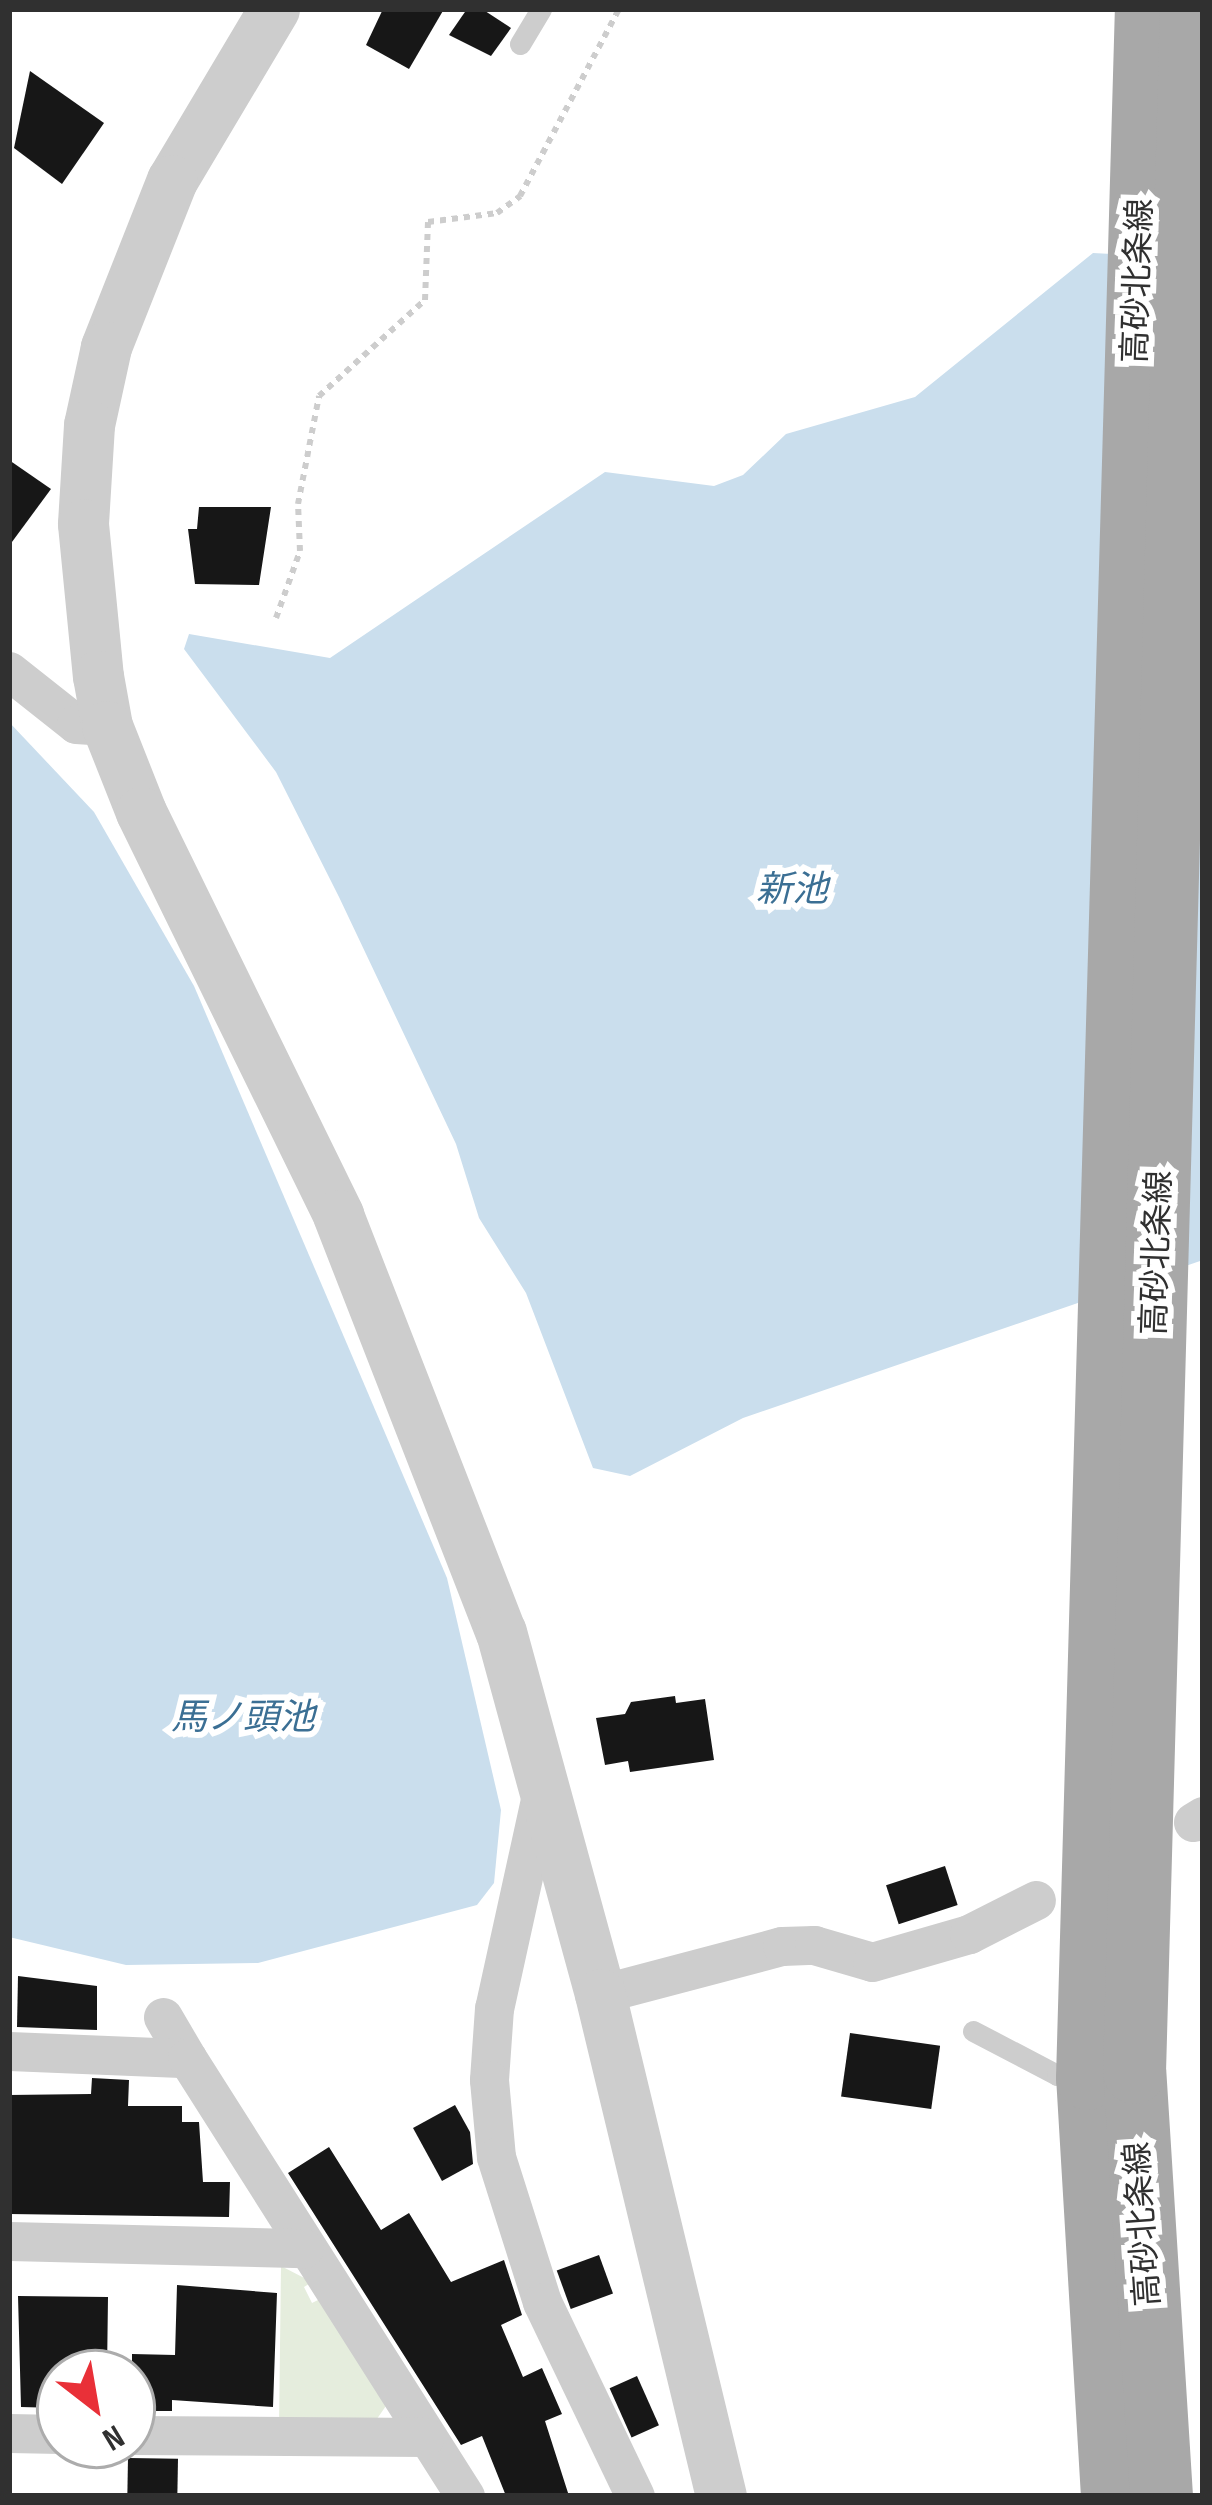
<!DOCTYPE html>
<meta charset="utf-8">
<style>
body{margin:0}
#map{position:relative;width:1212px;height:2505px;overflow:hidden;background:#fff;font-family:"Sofia Sans Condensed","Noto Sans JP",sans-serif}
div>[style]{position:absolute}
.green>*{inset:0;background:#e5eddd}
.water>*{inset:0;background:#cadeed}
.building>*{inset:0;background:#171717;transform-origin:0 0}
.path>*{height:6px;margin-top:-3px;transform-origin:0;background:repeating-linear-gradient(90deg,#cdcdcd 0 6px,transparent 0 12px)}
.service>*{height:21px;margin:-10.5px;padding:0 10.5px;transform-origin:10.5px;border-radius:10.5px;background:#cdcdcd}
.minor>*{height:39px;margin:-19.5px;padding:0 19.5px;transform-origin:19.5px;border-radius:19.5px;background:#cdcdcd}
.tertiary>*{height:51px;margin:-25.5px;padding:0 25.5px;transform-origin:25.5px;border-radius:25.5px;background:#cdcdcd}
.primary>*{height:63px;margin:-31.5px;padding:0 31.5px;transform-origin:31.5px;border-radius:31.5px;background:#a8a8a8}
span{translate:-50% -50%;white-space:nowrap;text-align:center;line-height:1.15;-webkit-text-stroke:12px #fff;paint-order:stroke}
.street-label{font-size:33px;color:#303030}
.water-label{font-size:36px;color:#3b6f94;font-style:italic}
.frame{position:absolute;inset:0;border:12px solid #303030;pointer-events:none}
.north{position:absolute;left:36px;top:2349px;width:120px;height:120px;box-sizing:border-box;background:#fff;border:3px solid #acacac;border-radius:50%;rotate:149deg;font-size:33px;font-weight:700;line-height:48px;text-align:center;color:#303030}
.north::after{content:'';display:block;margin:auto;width:42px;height:54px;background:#e93038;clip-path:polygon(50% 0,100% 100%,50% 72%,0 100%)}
</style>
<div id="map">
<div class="green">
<i style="clip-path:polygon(281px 2266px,312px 2282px,304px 2287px,312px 2303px,322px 2298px,388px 2403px,372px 2426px,279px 2426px)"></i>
</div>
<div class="water">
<i style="clip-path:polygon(1093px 253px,1203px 259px,1203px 1260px,743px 1418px,630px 1476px,593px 1468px,526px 1293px,479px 1218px,456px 1144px,339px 897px,276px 772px,184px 649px,189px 634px,330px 658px,605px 472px,714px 486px,743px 475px,786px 434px,915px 397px)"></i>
<i style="clip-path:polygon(9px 722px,94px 812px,194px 986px,447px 1578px,501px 1810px,494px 1883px,477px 1905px,258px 1963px,126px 1965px,9px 1937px)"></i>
</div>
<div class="building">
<i style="clip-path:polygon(383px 9px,444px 9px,409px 69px,366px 45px)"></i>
<i style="clip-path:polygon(467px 9px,482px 9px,511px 28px,491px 56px,449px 35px)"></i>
<i style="clip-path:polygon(30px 71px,104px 123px,62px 184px,14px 148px)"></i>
<i style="clip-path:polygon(9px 460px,51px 489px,9px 546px)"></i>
<i style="clip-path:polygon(199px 507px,271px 507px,259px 585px,195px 584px,188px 529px,197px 529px)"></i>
<i style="clip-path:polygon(675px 1696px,676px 1703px,705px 1699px,714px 1760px,630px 1772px,628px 1761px,605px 1765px,596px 1718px,625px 1714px,631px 1702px)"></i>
<i style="left:945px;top:1866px;width:41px;height:62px;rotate:72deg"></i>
<i style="clip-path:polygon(18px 1976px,97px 1986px,97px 2030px,17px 2027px)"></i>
<i style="left:850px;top:2033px;width:91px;height:64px;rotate:8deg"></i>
<i style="clip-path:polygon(92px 2078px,129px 2080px,128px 2106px,182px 2106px,182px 2122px,199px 2122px,203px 2182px,230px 2182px,229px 2217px,9px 2214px,9px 2095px,91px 2094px)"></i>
<i style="clip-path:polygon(455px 2105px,470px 2132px,473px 2164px,442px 2181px,413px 2128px)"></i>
<i style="clip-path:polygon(329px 2147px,381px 2230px,409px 2213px,451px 2282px,504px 2260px,522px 2315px,501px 2325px,523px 2377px,542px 2368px,562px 2414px,545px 2421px,569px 2496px,506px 2496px,482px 2436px,461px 2445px,288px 2173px)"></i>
<i style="left:599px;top:2255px;width:41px;height:45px;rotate:70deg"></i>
<i style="clip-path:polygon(177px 2285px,277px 2293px,273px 2407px,172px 2400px,172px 2411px,132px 2411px,132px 2354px,175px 2355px)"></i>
<i style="clip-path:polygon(18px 2296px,108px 2297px,107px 2373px,59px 2373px,58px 2408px,21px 2407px)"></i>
<i style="left:637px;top:2376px;width:54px;height:30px;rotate:66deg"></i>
<i style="left:128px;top:2458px;width:50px;height:38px;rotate:1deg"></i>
</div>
<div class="path">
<i style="left:276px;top:618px;width:71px;rotate:-70.3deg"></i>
<i style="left:300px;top:551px;width:47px;rotate:-92.4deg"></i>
<i style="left:298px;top:504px;width:110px;rotate:-79deg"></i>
<i style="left:319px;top:396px;width:143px;rotate:-42.2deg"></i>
<i style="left:425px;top:300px;width:78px;rotate:-87.8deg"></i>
<i style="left:428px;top:222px;width:70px;rotate:-7.4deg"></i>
<i style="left:497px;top:213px;width:29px;rotate:-36deg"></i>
<i style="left:520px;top:196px;width:212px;rotate:-62.1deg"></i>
</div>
<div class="service">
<i style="left:520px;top:44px;width:41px;rotate:-59deg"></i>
<i style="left:973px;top:2031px;width:95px;rotate:27.6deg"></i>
<i style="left:1057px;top:2075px;width:24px;rotate:5deg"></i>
</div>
<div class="minor">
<i style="left:9px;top:671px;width:85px;rotate:38.3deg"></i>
<i style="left:76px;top:724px;width:31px;rotate:4deg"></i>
<i style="left:543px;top:1786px;width:227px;rotate:102.4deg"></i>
<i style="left:494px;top:2008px;width:72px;rotate:94deg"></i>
<i style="left:489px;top:2080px;width:77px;rotate:84.8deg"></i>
<i style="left:496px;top:2157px;width:152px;rotate:72.4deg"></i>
<i style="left:542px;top:2302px;width:215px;rotate:64.4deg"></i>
<i style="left:1193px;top:1822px;width:12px;rotate:-31deg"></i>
<i style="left:600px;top:1994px;width:188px;rotate:-14.8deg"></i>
<i style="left:782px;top:1946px;width:32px;rotate:-2deg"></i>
<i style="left:814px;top:1945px;width:60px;rotate:16.3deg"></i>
<i style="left:872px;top:1962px;width:101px;rotate:-16.1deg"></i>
<i style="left:969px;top:1934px;width:75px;rotate:-26.9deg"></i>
<i style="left:163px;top:2017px;width:48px;rotate:59.7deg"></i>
<i style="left:9px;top:2051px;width:178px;rotate:2.3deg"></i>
<i style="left:187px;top:2058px;width:519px;rotate:57.6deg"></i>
<i style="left:9px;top:2241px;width:295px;rotate:1.4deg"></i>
<i style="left:9px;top:2433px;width:51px;rotate:1.1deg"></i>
<i style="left:132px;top:2435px;width:293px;rotate:0.4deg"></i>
</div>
<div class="tertiary">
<i style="left:274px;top:9px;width:199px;rotate:120.8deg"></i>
<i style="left:172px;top:180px;width:180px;rotate:111.6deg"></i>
<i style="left:106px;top:347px;width:80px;rotate:102.3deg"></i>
<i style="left:89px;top:425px;width:99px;rotate:93.5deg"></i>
<i style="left:83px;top:524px;width:153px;rotate:84.4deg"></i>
<i style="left:98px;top:676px;width:51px;rotate:79.8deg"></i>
<i style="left:107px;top:726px;width:92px;rotate:68.4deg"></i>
<i style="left:141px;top:812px;width:449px;rotate:63.9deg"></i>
<i style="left:338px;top:1215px;width:448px;rotate:68.7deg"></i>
<i style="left:501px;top:1632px;width:375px;rotate:74.7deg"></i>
<i style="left:600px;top:1994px;width:516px;rotate:76.45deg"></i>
</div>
<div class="primary">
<i style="left:1112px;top:2496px;width:419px;rotate:-93.4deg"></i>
<i style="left:1087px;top:2078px;width:2070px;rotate:-88.37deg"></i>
<i style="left:1161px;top:2496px;width:425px;rotate:-93.6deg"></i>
<i style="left:1134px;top:2072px;width:2064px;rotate:-88.42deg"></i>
</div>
<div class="street-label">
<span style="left:1139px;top:281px;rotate:-88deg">高砂北条線</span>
<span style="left:1158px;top:1253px;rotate:-88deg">高砂北条線</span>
<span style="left:1144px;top:2224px;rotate:-94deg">高砂北条線</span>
</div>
<div class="water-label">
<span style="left:792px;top:891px">新池</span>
<span style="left:243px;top:1719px">馬ノ頭池</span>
</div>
<div class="frame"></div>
<div class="north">N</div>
</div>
